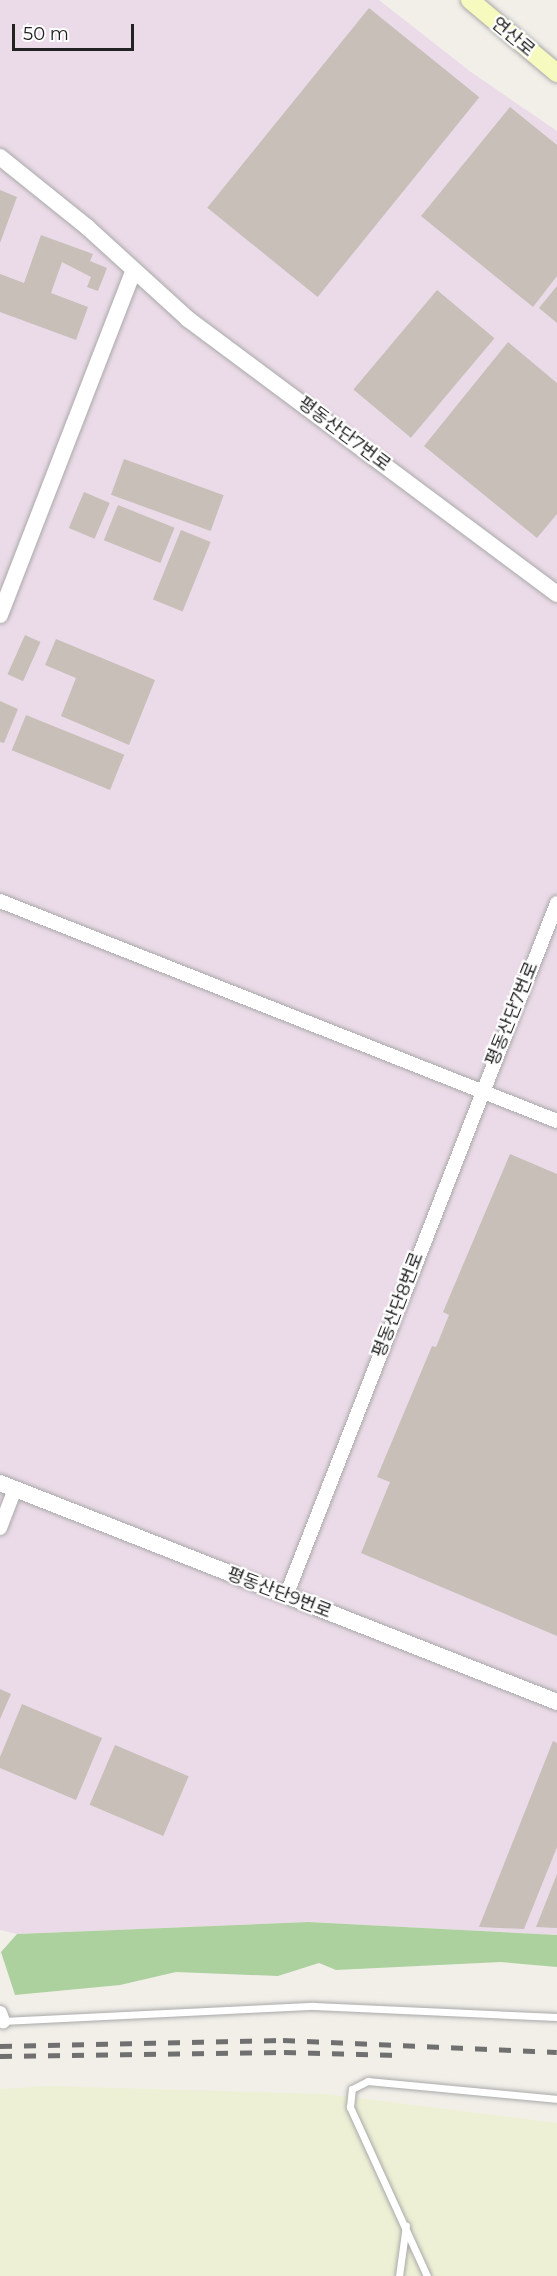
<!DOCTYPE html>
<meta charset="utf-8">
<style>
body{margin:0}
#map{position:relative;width:557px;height:2276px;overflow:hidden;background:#f2efe9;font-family:Montserrat,"Noto Sans KR",sans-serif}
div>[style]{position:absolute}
.industrial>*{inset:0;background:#ebdbe8}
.farmland>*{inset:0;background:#eef0d5}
.forest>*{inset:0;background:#add19e}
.building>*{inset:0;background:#c7bfb8;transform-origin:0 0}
.roads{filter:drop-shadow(0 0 2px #a9a9a9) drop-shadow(0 0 2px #a9a9a9)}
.service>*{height:7px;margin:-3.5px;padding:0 3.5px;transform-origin:3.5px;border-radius:3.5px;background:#fff}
.minor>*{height:14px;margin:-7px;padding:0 7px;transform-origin:7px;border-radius:7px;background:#fff}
.tertiary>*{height:16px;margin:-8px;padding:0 8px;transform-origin:8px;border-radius:8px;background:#fff}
.secondary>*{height:18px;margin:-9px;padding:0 9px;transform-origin:9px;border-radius:9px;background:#f7fabf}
.rail>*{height:4.5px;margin-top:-2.25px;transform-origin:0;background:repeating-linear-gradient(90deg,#707070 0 12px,transparent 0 24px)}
span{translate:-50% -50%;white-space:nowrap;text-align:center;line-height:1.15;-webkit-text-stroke:4.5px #fff;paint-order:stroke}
.street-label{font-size:18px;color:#222}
.scale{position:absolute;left:12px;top:24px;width:122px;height:27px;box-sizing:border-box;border:3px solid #222;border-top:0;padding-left:8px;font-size:18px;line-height:21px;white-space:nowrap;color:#222;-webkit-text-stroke:4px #fff;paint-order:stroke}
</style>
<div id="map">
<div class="industrial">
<i style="clip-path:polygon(0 0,379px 0,471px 72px,557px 131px,557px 1935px,308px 1922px,17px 1934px,0 1930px)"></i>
</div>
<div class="farmland">
<i style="clip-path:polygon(49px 2086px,326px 2094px,557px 2123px,557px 2276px,0 2276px,0 2089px)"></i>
</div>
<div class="forest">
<i style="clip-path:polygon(308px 1922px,557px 1935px,557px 1967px,501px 1962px,336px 1970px,319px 1963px,278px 1976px,176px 1972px,120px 1985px,15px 1995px,1px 1952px,17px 1934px)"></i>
</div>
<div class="building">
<i style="left:369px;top:8px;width:142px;height:257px;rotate:39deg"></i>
<i style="clip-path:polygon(510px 107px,557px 145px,557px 276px,533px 307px,421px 216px)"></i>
<i style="clip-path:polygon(0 190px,17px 197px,0 243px)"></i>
<i style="clip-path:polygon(41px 235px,93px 254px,90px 261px,107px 268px,98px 291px,87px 287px,91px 277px,62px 262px,51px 293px,88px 307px,76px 340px,0 312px,0 274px,24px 283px)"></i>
<i style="clip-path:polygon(557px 286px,557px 323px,539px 308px)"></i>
<i style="left:437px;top:290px;width:75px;height:130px;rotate:40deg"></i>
<i style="clip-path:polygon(508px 342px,557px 383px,557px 514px,537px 538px,424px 446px)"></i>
<i style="left:124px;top:459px;width:106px;height:38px;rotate:20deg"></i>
<i style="left:84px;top:492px;width:28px;height:39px;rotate:23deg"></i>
<i style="left:118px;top:505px;width:61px;height:38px;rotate:22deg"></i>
<i style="left:181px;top:530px;width:32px;height:75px;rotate:22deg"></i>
<i style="left:25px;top:635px;width:17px;height:43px;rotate:24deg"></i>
<i style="clip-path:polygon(56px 639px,155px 680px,129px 745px,61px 716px,76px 678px,45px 665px)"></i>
<i style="clip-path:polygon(0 701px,18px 709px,4px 743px,0 742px)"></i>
<i style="left:26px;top:715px;width:106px;height:38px;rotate:22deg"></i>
<i style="clip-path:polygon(510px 1154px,557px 1174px,557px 1636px,361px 1553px,390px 1482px,377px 1477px,432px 1346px,436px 1347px,449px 1315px,443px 1312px)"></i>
<i style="clip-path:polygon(0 1689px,11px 1694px,0 1719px)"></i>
<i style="clip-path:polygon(22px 1704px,102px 1738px,76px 1800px,0 1768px,0 1757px)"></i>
<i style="clip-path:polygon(553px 1741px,557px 1743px,557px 1847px,524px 1929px,479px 1927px)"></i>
<i style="left:115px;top:1745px;width:80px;height:65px;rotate:23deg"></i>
<i style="clip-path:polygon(557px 1874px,557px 1928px,536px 1927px)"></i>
</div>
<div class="roads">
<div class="service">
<i style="left:2px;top:2021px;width:312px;rotate:-2.8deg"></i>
<i style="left:314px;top:2006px;width:243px;rotate:2.6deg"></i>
<i style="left:399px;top:2276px;width:51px;rotate:-82.2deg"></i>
<i style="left:427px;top:2276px;width:186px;rotate:-114.5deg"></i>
<i style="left:350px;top:2107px;width:18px;rotate:-84deg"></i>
<i style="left:352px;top:2089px;width:18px;rotate:-27deg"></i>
<i style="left:368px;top:2081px;width:190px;rotate:5.4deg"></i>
</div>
<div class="minor">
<i style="left:0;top:901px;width:599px;rotate:21.55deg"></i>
<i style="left:0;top:1528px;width:42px;rotate:-69deg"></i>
<i style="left:286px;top:1596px;width:744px;rotate:-68.64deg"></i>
<i style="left:0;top:2013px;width:9px;rotate:69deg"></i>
</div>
<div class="tertiary">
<i style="left:0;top:157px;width:112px;rotate:38.8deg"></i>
<i style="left:87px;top:227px;width:137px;rotate:42.3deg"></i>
<i style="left:188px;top:319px;width:460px;rotate:36.7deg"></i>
<i style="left:0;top:615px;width:368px;rotate:-68.8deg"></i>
<i style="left:0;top:1483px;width:599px;rotate:21.46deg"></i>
</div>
<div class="secondary">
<i style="left:470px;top:0;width:114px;rotate:40deg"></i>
</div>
</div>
<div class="rail">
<i style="left:0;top:2046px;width:283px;rotate:-1.2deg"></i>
<i style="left:283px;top:2040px;width:274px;rotate:2.5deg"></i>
<i style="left:0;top:2056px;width:284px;rotate:-0.8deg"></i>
<i style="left:284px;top:2052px;width:114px;rotate:1.5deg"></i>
</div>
<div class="street-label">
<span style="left:513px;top:37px;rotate:40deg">연산로</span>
<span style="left:344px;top:434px;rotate:37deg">평동산단7번로</span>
<span style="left:512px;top:1014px;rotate:-68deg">평동산단7번로</span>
<span style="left:398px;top:1305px;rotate:-69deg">평동산단8번로</span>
<span style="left:279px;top:1593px;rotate:21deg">평동산단9번로</span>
</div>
<div class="scale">50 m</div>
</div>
